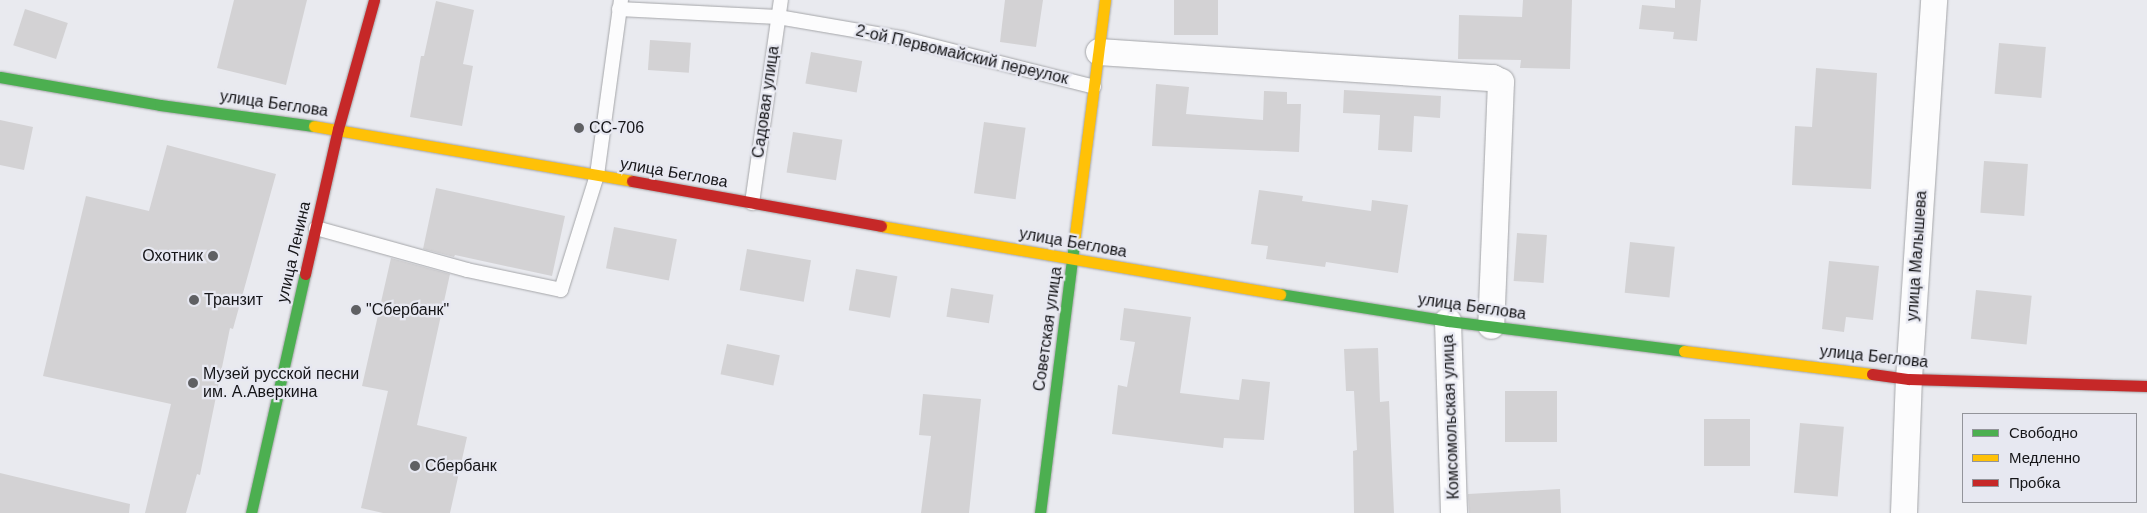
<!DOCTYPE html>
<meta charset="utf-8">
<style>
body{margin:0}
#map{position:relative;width:2147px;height:513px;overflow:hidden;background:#e9eaef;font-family:Arial,sans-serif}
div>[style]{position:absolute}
.building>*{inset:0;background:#d3d2d4;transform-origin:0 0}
.roads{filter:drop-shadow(0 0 1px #a5a6a9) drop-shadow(0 0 1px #a5a6a9)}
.lane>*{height:14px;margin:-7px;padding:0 7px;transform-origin:7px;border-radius:7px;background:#fcfcfd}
.street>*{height:26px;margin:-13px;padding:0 13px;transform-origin:13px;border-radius:13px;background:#fcfcfd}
.fast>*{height:11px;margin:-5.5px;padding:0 5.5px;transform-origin:5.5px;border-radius:5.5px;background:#4caf50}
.slow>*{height:11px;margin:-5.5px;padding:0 5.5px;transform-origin:5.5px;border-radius:5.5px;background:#ffc107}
.jam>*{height:11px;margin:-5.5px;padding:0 5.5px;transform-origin:5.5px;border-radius:5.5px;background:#c62828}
.dots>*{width:14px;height:14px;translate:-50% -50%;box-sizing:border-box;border:2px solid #e7e8f1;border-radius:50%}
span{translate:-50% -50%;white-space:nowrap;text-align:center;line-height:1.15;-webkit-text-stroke:4.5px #e7e8f1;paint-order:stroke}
.street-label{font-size:16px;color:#151518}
.poi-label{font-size:16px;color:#151518}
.left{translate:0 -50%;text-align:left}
.right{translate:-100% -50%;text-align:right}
.legend{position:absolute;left:1962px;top:413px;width:175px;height:90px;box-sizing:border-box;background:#e7e8f1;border:1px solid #93949a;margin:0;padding:6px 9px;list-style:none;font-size:15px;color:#151518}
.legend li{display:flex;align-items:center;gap:10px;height:25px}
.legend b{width:25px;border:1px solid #93949a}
</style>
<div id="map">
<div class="building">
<i style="clip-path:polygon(234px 0,307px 0,286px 85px,217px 68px)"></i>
<i style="clip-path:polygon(1005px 0,1043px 0,1036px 47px,1000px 42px)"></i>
<i style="left:1174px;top:0;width:44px;height:35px"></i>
<i style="clip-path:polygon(1523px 0,1572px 0,1570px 69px,1520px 68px,1521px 60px,1458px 59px,1459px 15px,1522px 17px)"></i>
<i style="clip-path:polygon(1675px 0,1701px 0,1697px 41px,1673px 39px,1674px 32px,1639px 29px,1642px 5px,1675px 8px)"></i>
<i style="clip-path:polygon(436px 1px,474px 10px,463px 64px,473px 66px,462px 126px,410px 117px,421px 56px,424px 56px)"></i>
<i style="left:25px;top:9px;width:45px;height:38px;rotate:18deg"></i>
<i style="left:650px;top:40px;width:41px;height:30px;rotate:4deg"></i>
<i style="left:1999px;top:43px;width:47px;height:51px;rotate:5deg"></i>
<i style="left:811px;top:52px;width:52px;height:32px;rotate:10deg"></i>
<i style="clip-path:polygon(1816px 68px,1877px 73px,1871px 189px,1792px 185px,1795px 126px,1812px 127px)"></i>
<i style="clip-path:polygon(1156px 84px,1189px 87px,1186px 114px,1263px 120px,1264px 91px,1287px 92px,1287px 104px,1301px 104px,1299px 152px,1152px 146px)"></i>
<i style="clip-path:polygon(1344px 90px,1441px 96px,1440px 118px,1414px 116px,1412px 152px,1378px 150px,1380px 115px,1343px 113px)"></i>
<i style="clip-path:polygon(0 120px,33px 127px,24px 170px,0 165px)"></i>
<i style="left:984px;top:122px;width:42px;height:72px;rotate:8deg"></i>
<i style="left:793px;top:132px;width:50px;height:41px;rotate:9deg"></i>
<i style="clip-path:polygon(167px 145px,276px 174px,233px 329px,230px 328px,200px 475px,197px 474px,186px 513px,145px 513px,171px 404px,43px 376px,86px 196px,149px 211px)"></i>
<i style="left:1984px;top:161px;width:44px;height:52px;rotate:4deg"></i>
<i style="clip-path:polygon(436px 188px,565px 216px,552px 276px,455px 255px,454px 257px,423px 249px)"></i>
<i style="clip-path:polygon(1259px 190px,1303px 196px,1302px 201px,1371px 211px,1372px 200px,1408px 205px,1398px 273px,1326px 262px,1325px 267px,1266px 259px,1268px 246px,1251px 244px)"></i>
<i style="left:614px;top:227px;width:64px;height:42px;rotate:11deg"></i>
<i style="left:1517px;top:233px;width:30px;height:48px;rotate:4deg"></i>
<i style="left:1630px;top:242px;width:45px;height:51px;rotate:6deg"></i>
<i style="left:747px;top:249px;width:65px;height:42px;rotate:10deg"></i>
<i style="clip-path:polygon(391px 258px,450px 274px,417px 425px,467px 437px,450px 513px,383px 513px,361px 508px,388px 391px,362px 386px)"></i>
<i style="clip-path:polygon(1829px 261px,1879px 266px,1873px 320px,1846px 317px,1844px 332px,1822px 329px)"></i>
<i style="left:856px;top:269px;width:42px;height:42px;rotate:10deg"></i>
<i style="left:951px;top:288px;width:43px;height:29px;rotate:9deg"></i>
<i style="left:1976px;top:290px;width:56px;height:49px;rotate:6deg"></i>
<i style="clip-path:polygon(1124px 308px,1191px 317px,1180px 393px,1239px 400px,1242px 379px,1270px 382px,1264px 440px,1224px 438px,1223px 448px,1112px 434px,1118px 385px,1127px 387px,1135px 342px,1120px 340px)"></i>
<i style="left:727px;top:344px;width:54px;height:31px;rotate:12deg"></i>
<i style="clip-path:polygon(1378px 348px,1380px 402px,1389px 401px,1394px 513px,1354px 513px,1353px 451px,1357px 450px,1354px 391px,1346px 391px,1344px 349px)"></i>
<i style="left:1505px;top:391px;width:52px;height:51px"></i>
<i style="clip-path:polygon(923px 394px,981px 399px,969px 513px,921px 513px,931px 436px,919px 435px)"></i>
<i style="left:1704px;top:419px;width:46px;height:47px"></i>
<i style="left:1800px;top:423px;width:44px;height:70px;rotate:5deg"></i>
<i style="clip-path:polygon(0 473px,130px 504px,129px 513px,0 513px)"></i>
<i style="clip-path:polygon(1560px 489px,1561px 513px,1469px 513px,1468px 494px)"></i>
</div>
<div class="roads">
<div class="lane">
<i style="left:619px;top:9px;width:159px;rotate:2.9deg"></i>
<i style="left:778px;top:17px;width:125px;rotate:9.7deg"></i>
<i style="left:901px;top:38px;width:199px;rotate:14.2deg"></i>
<i style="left:752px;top:203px;width:205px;rotate:-81.9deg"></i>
<i style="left:316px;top:228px;width:157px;rotate:15.5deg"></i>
<i style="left:467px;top:270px;width:96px;rotate:12deg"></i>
<i style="left:561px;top:290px;width:121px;rotate:-72.6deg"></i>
<i style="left:597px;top:175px;width:177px;rotate:-82.2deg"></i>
</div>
<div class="street">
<i style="left:1099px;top:52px;width:395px;rotate:3.8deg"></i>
<i style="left:1493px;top:78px;width:9px;rotate:27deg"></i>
<i style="left:1501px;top:82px;width:244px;rotate:92.3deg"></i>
<i style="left:1448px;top:321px;width:192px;rotate:88.2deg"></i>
<i style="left:1904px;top:513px;width:134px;rotate:-87.9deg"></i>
<i style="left:1909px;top:379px;width:380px;rotate:-86.2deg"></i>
</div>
<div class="fast">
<i style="left:0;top:77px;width:162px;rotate:9.9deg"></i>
<i style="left:160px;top:105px;width:155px;rotate:7.8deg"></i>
<i style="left:1280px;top:294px;width:170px;rotate:9.1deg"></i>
<i style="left:1448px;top:321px;width:238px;rotate:7.2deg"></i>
<i style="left:251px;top:513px;width:245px;rotate:-77.3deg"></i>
<i style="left:1040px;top:513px;width:273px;rotate:-82.8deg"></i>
</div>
<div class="slow">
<i style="left:314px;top:126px;width:323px;rotate:9.8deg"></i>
<i style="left:881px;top:226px;width:405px;rotate:9.7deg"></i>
<i style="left:1074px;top:242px;width:244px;rotate:-82.7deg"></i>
<i style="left:1684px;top:351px;width:189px;rotate:7deg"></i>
</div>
<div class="jam">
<i style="left:632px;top:181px;width:253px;rotate:10.2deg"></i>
<i style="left:305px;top:274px;width:149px;rotate:-77.2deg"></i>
<i style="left:338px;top:129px;width:134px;rotate:-74.4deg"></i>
<i style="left:1872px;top:374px;width:37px;rotate:8deg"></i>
<i style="left:1909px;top:379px;width:238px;rotate:1.7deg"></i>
</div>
</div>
<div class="dots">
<i style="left:579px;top:128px;background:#5f6063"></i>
<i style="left:213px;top:256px;background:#5f6063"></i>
<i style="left:194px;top:300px;background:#5f6063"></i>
<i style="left:356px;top:310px;background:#5f6063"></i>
<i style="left:193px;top:383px;background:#5f6063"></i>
<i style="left:415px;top:466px;background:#5f6063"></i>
</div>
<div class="street-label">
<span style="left:962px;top:55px;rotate:13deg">2-ой Первомайский переулок</span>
<span style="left:766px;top:102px;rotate:-82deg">Садовая улица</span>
<span style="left:274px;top:104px;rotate:8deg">улица Беглова</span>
<span style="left:674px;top:173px;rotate:10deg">улица Беглова</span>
<span style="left:1073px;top:243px;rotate:10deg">улица Беглова</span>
<span style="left:294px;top:252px;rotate:-77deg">улица Ленина</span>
<span style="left:1917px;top:256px;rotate:-86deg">улица Малышева</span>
<span style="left:1472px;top:307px;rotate:8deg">улица Беглова</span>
<span style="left:1048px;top:329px;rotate:-82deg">Советская улица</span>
<span style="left:1874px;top:357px;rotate:6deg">улица Беглова</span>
<span style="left:1451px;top:417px;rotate:-92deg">Комсомольская улица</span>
</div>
<div class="poi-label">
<span class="left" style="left:589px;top:128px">СС-706</span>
<span class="right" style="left:203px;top:256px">Охотник</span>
<span class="left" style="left:204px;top:300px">Транзит</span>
<span class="left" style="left:366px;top:310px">"Сбербанк"</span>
<span class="left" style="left:203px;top:383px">Музей русской песни<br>им. А.Аверкина</span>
<span class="left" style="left:425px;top:466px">Сбербанк</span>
</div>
<ul class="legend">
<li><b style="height:6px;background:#4caf50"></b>Свободно</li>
<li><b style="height:6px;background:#ffc107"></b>Медленно</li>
<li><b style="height:6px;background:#c62828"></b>Пробка</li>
</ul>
</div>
